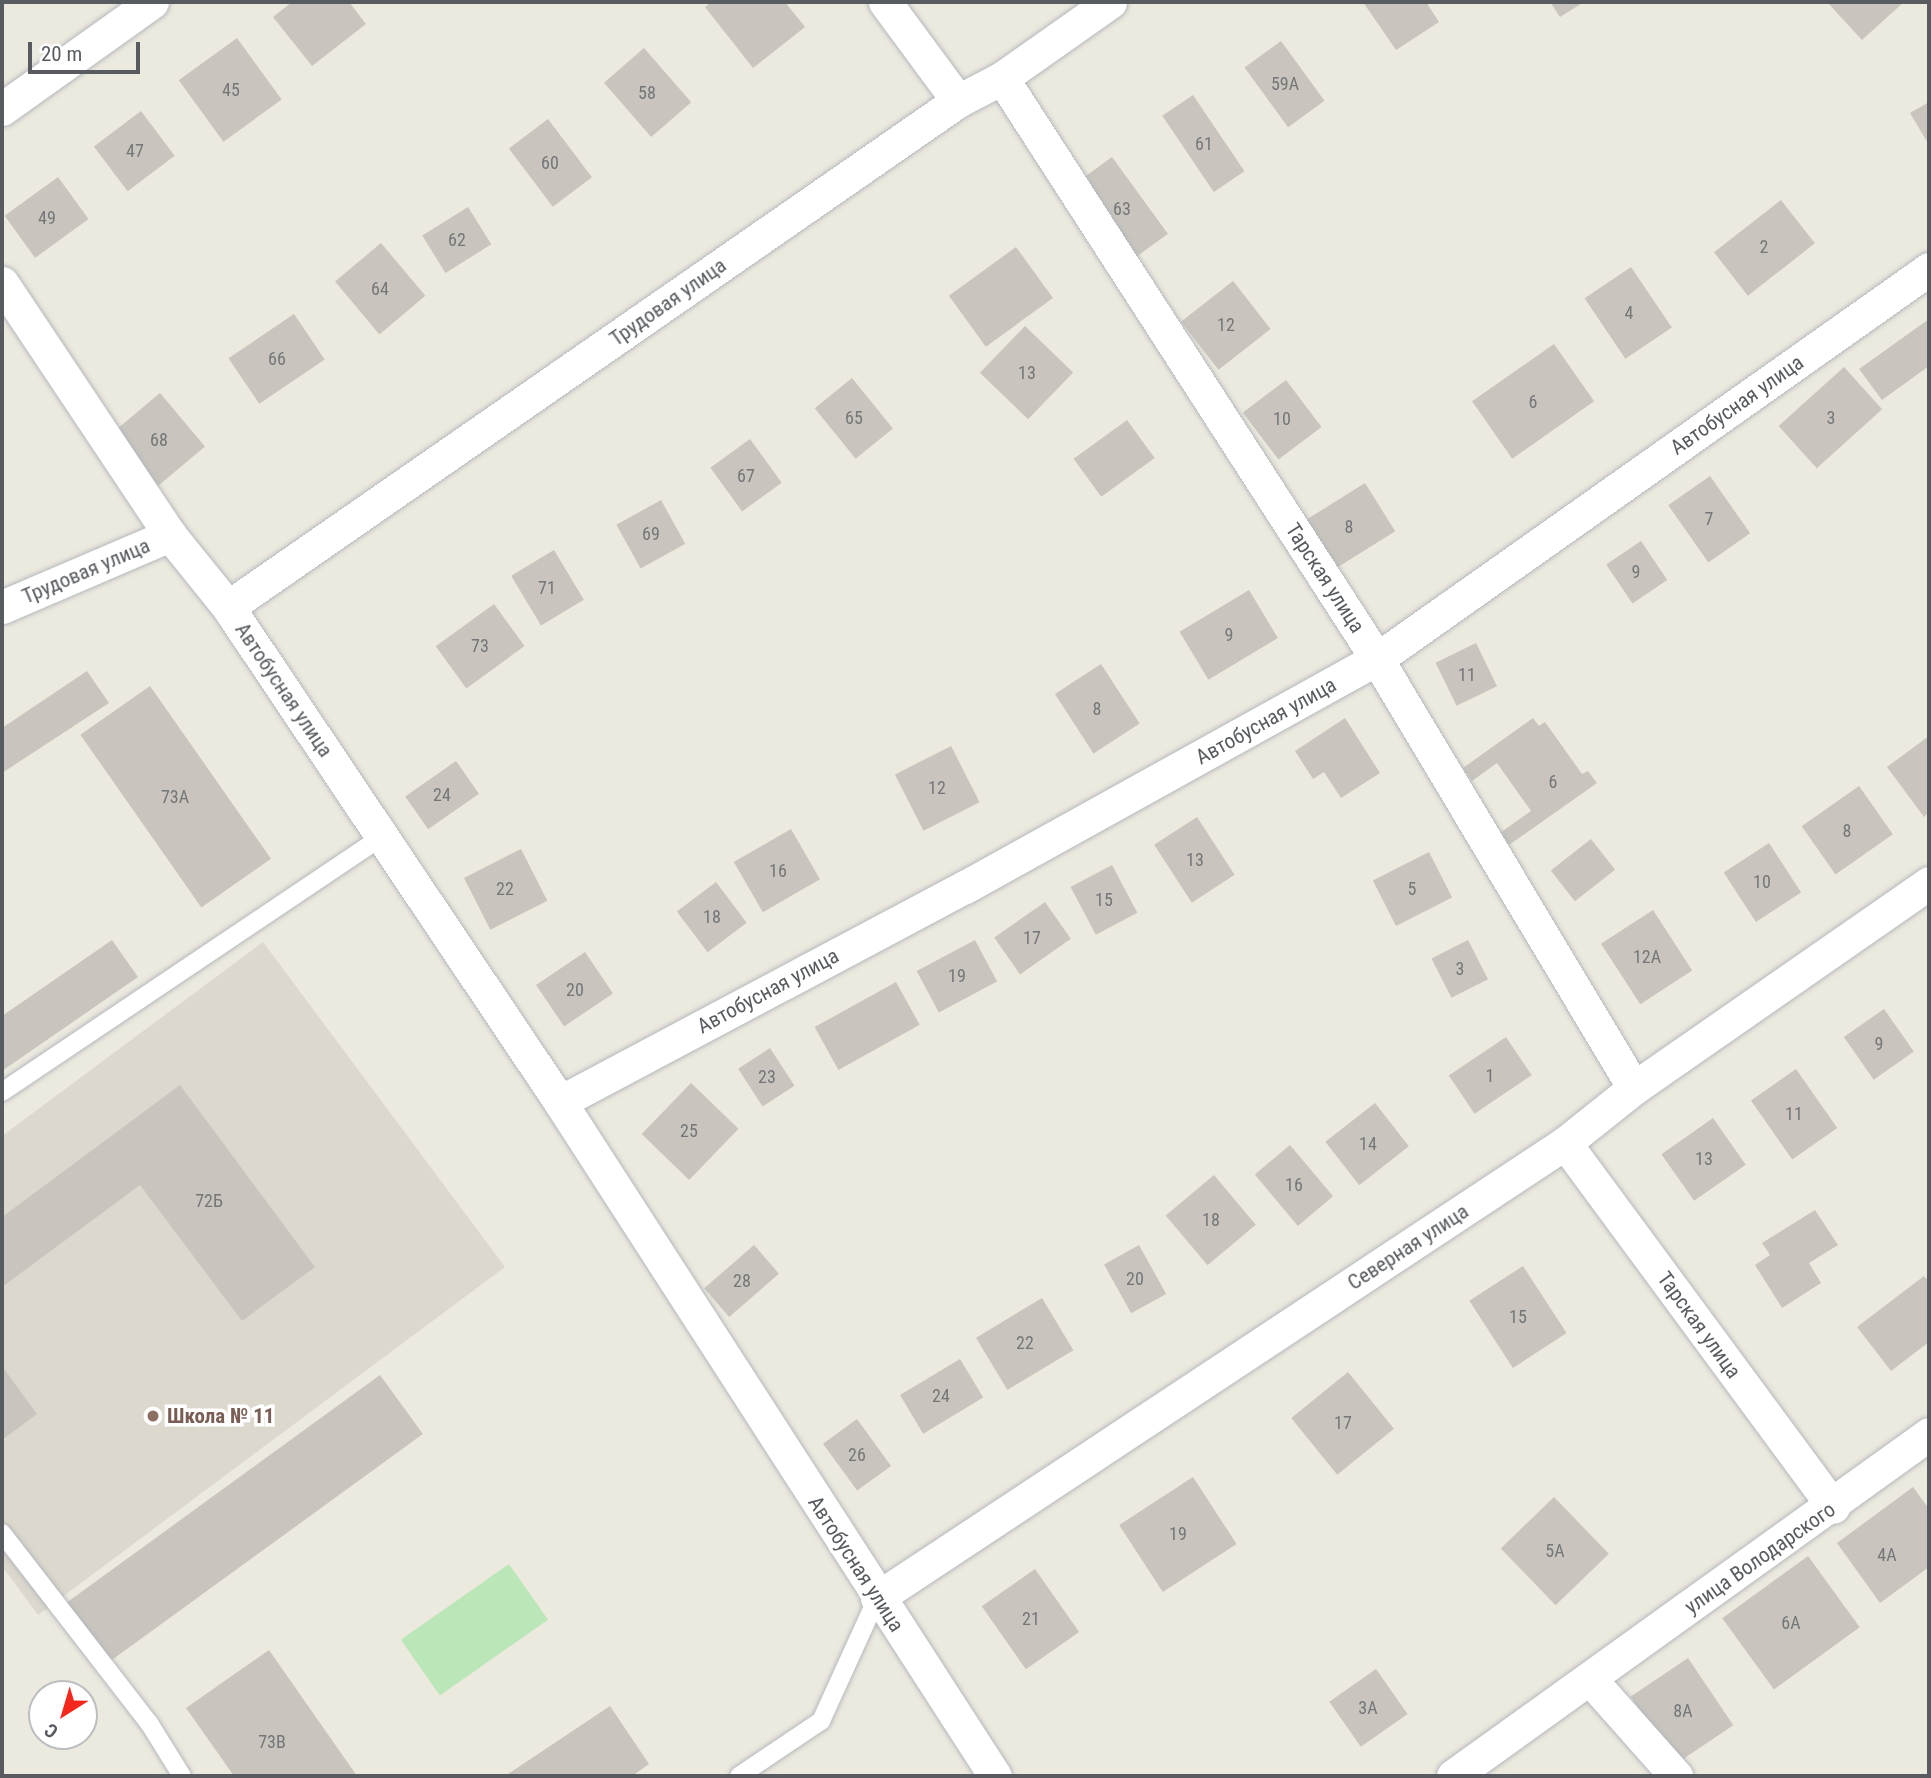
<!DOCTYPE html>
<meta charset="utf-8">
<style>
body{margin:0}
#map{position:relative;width:1931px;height:1778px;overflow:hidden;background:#ece9de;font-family:"Roboto Condensed",sans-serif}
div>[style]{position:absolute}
.education>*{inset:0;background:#dcd8cd}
.green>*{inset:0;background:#bae6b8;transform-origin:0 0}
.building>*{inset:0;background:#c9c5be;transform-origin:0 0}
.roads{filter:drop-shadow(0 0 2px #b5b8bd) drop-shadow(0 0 2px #b5b8bd)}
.lane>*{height:18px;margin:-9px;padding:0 9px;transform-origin:9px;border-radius:9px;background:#fff}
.street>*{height:33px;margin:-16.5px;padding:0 16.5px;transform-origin:16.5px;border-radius:16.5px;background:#fff}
.dots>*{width:19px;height:19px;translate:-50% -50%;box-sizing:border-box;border:4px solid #fff;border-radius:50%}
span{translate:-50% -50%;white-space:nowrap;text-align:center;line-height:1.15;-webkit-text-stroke:7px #fff;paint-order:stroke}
.number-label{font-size:18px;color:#747678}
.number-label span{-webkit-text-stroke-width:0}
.street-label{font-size:21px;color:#585c61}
.education-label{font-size:21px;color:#785e54;font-weight:700}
.left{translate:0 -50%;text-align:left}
.frame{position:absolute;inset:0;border:4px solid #585c61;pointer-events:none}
.north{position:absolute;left:28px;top:1680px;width:70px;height:70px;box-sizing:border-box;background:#fff;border:2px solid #bcbec0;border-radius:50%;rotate:217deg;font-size:19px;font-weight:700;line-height:28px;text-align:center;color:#585c61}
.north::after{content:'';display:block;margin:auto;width:24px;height:32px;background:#f4271d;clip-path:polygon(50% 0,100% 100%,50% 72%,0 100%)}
.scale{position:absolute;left:28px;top:42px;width:112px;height:32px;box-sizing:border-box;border:4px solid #585c61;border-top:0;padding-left:9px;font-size:21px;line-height:24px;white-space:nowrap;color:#585c61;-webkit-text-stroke:5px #fff;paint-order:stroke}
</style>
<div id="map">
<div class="education">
<i style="clip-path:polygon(263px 942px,505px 1267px,38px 1615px,2px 1566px,2px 1136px)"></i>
</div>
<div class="green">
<i style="left:509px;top:1564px;width:68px;height:132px;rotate:55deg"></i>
</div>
<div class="building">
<i style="clip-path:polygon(292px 2px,349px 2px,366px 24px,312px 66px,273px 17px)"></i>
<i style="clip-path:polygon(712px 2px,785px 2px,805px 27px,753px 68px,705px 7px)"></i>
<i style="clip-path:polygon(1363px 2px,1426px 2px,1439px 22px,1396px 50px)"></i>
<i style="clip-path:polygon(1550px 2px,1584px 2px,1560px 17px)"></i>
<i style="clip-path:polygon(1827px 2px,1904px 2px,1862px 40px)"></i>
<i style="left:237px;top:38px;width:76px;height:72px;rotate:54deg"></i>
<i style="left:1281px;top:41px;width:74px;height:45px;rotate:54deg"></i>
<i style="left:644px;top:48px;width:72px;height:53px;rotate:49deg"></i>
<i style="left:1193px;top:95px;width:92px;height:37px;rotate:56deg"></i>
<i style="clip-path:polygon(1929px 102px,1929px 145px,1910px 113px)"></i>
<i style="left:141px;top:111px;width:56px;height:59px;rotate:53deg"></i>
<i style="left:548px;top:119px;width:73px;height:49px;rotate:53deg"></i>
<i style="left:1112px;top:157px;width:95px;height:45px;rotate:54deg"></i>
<i style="left:58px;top:177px;width:52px;height:66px;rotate:54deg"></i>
<i style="left:1781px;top:200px;width:55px;height:85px;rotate:52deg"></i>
<i style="left:468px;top:207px;width:44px;height:54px;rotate:58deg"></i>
<i style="left:381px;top:243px;width:69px;height:60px;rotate:50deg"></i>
<i style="left:1016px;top:247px;width:63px;height:83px;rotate:54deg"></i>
<i style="left:1631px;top:267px;width:73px;height:56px;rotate:56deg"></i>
<i style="left:1233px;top:281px;width:61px;height:66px;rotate:52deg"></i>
<i style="left:294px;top:314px;width:55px;height:79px;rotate:56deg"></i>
<i style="clip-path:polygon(1929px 319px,1929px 366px,1882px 400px,1859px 369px)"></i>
<i style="left:1025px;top:326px;width:67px;height:65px;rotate:44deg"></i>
<i style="left:1554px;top:344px;width:70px;height:100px;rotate:55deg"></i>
<i style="left:1844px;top:367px;width:57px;height:88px;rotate:48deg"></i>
<i style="left:852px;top:378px;width:65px;height:48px;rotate:51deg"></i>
<i style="left:1286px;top:380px;width:59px;height:54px;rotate:53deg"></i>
<i style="left:160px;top:393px;width:70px;height:61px;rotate:50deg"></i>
<i style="left:1127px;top:420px;width:47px;height:66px;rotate:54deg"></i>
<i style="left:750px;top:439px;width:54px;height:49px;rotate:54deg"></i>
<i style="left:1710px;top:476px;width:70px;height:51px;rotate:55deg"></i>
<i style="left:1365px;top:483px;width:57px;height:74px;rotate:58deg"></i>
<i style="left:661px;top:500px;width:50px;height:51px;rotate:61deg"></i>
<i style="left:1641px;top:541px;width:47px;height:42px;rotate:56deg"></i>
<i style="left:554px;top:550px;width:58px;height:50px;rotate:59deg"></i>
<i style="left:1249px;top:590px;width:56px;height:81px;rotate:59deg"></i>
<i style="left:494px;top:604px;width:52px;height:72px;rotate:54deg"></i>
<i style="left:1476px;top:643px;width:48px;height:45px;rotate:64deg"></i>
<i style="left:1101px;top:664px;width:71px;height:55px;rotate:57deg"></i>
<i style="clip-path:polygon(87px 671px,109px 703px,2px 773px,2px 728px)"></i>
<i style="left:150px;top:686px;width:211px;height:85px;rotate:55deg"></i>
<i style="clip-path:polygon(1345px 718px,1380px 773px,1341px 798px,1324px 772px,1313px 779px,1295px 751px)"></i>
<i style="clip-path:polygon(1533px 718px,1539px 726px,1545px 722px,1582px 774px,1588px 771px,1597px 783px,1509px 845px,1500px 833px,1531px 811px,1497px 763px,1472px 781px,1463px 768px)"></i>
<i style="clip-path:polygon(1929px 736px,1929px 812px,1924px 817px,1887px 767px)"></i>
<i style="left:951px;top:746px;width:63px;height:63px;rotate:63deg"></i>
<i style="left:456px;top:761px;width:40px;height:62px;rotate:55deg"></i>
<i style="left:1859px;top:786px;width:59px;height:70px;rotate:55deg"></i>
<i style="left:1197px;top:817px;width:69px;height:51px;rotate:57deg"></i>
<i style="left:791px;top:829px;width:58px;height:66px;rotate:60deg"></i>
<i style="left:1591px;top:839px;width:39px;height:51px;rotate:52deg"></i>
<i style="left:1769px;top:843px;width:59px;height:54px;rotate:57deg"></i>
<i style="left:521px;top:849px;width:58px;height:64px;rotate:63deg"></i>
<i style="left:1429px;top:852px;width:51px;height:63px;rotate:63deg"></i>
<i style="left:1112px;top:865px;width:54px;height:47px;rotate:62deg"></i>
<i style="left:716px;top:882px;width:51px;height:49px;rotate:53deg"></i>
<i style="left:1045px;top:902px;width:45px;height:62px;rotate:55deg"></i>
<i style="left:1653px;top:910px;width:72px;height:62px;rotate:57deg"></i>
<i style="clip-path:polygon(112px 940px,138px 977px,2px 1071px,2px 1016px)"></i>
<i style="left:975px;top:940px;width:47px;height:66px;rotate:62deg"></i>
<i style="left:1468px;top:940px;width:44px;height:41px;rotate:63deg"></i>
<i style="left:585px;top:952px;width:50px;height:59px;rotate:56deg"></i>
<i style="left:896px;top:982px;width:49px;height:93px;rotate:61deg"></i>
<i style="left:1884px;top:1009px;width:52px;height:49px;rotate:55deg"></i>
<i style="left:1506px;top:1037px;width:46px;height:69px;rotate:56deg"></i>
<i style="left:770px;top:1048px;width:45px;height:38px;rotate:57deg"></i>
<i style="left:1796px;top:1069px;width:72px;height:55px;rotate:55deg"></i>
<i style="left:691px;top:1083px;width:66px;height:71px;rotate:44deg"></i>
<i style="clip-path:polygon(180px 1085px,315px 1267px,242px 1321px,140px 1185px,2px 1287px,2px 1217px)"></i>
<i style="left:1375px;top:1103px;width:55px;height:63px;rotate:52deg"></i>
<i style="left:1713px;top:1118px;width:57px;height:63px;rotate:55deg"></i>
<i style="left:1290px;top:1145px;width:67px;height:46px;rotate:50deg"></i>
<i style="left:1214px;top:1175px;width:65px;height:63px;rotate:50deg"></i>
<i style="clip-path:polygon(1815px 1210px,1838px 1245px,1809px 1263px,1821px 1283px,1782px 1308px,1755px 1265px,1770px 1255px,1762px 1243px)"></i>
<i style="left:754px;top:1245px;width:38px;height:66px;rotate:49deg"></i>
<i style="left:1139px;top:1245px;width:56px;height:40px;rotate:61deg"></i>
<i style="left:1523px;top:1266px;width:80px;height:64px;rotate:57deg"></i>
<i style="clip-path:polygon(1924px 1276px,1929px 1282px,1929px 1342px,1891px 1371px,1857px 1327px)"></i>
<i style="left:1042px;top:1298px;width:61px;height:77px;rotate:59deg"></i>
<i style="left:960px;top:1359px;width:45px;height:70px;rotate:59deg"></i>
<i style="clip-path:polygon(2px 1366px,37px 1414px,2px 1440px)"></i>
<i style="left:1348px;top:1372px;width:73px;height:73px;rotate:51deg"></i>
<i style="left:380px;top:1375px;width:73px;height:388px;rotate:54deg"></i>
<i style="left:857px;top:1419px;width:58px;height:42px;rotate:54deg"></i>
<i style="left:1193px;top:1477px;width:80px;height:88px;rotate:57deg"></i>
<i style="clip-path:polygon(1913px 1487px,1929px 1509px,1929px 1567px,1880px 1603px,1837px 1543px)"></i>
<i style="left:1554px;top:1497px;width:79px;height:74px;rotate:46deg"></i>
<i style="left:1808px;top:1556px;width:88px;height:106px;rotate:54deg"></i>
<i style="left:1035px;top:1569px;width:77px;height:65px;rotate:55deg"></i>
<i style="clip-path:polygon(269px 1650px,357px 1776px,234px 1776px,186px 1708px)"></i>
<i style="left:1688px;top:1658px;width:81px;height:69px;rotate:56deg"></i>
<i style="left:1376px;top:1669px;width:55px;height:57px;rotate:55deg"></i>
<i style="clip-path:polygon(610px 1706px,649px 1764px,632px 1776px,505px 1776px)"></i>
</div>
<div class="roads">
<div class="lane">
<i style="left:2px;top:1092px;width:459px;rotate:-33.9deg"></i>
<i style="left:2px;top:1533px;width:240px;rotate:52.3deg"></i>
<i style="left:149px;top:1723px;width:62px;rotate:58.1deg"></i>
<i style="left:739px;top:1776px;width:99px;rotate:-33.9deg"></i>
<i style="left:821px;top:1721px;width:135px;rotate:-65.5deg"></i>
</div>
<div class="street">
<i style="left:885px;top:2px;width:123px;rotate:53.6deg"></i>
<i style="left:1002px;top:78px;width:692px;rotate:57.16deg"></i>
<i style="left:1377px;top:659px;width:500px;rotate:59.08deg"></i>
<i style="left:2px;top:109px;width:184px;rotate:-35.5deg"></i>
<i style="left:2px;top:283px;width:303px;rotate:56.3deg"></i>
<i style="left:170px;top:535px;width:92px;rotate:51.1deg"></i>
<i style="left:228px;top:607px;width:596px;rotate:56.15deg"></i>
<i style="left:560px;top:1102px;width:802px;rotate:57.16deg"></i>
<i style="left:2px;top:607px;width:183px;rotate:-23.2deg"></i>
<i style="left:228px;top:607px;width:888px;rotate:-34.73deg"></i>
<i style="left:958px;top:101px;width:50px;rotate:-27.6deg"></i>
<i style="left:1002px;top:78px;width:132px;rotate:-35.1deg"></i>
<i style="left:560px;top:1102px;width:459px;rotate:-28deg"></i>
<i style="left:965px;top:887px;width:471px;rotate:-29deg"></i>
<i style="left:1377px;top:659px;width:676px;rotate:-35.24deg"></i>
<i style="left:1565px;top:1143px;width:452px;rotate:53.6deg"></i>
<i style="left:877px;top:1598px;width:825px;rotate:-33.48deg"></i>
<i style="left:1565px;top:1143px;width:88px;rotate:-38.6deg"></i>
<i style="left:1634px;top:1088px;width:359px;rotate:-34.8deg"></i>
<i style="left:1590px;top:1679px;width:130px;rotate:48.4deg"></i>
<i style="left:1453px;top:1776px;width:586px;rotate:-35.7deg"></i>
</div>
</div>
<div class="dots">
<i style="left:153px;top:1416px;background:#8d6e63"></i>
</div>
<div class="number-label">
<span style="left:1285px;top:84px">59А</span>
<span style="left:231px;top:90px">45</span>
<span style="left:647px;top:93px">58</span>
<span style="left:1204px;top:144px">61</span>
<span style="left:135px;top:151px">47</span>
<span style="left:550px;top:163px">60</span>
<span style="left:1122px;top:209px">63</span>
<span style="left:47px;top:218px">49</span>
<span style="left:457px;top:240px">62</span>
<span style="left:1764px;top:247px">2</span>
<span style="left:380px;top:289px">64</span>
<span style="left:1629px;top:313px">4</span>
<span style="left:1226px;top:325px">12</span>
<span style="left:277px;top:359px">66</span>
<span style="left:1027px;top:373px">13</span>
<span style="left:1533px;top:402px">6</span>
<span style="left:854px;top:418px">65</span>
<span style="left:1831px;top:418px">3</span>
<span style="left:1282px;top:419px">10</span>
<span style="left:159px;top:440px">68</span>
<span style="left:746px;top:476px">67</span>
<span style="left:1709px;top:519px">7</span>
<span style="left:1349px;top:527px">8</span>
<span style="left:651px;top:534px">69</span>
<span style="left:1636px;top:572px">9</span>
<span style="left:547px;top:588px">71</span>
<span style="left:1229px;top:635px">9</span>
<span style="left:480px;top:646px">73</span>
<span style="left:1467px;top:675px">11</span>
<span style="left:1097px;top:709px">8</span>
<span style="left:1553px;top:782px">6</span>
<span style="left:937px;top:788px">12</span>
<span style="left:442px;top:795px">24</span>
<span style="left:175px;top:797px">73А</span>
<span style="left:1847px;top:831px">8</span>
<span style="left:1195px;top:860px">13</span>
<span style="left:778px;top:871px">16</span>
<span style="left:1762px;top:882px">10</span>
<span style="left:505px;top:889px">22</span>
<span style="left:1412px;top:889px">5</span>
<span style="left:1104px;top:900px">15</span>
<span style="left:712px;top:917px">18</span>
<span style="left:1032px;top:938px">17</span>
<span style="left:1647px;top:957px">12А</span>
<span style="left:1460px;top:969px">3</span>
<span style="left:957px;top:976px">19</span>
<span style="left:575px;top:990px">20</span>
<span style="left:1879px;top:1044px">9</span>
<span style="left:1490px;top:1076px">1</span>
<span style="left:767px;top:1077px">23</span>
<span style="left:1794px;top:1114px">11</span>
<span style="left:689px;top:1131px">25</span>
<span style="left:1368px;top:1144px">14</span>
<span style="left:1704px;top:1159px">13</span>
<span style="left:1294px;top:1185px">16</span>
<span style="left:209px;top:1201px">72Б</span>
<span style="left:1211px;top:1220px">18</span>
<span style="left:1135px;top:1279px">20</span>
<span style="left:742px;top:1281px">28</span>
<span style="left:1518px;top:1317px">15</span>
<span style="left:1025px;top:1343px">22</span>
<span style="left:941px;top:1396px">24</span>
<span style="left:1343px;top:1423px">17</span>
<span style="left:857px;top:1455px">26</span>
<span style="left:1178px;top:1534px">19</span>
<span style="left:1555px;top:1551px">5А</span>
<span style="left:1887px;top:1555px">4А</span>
<span style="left:1031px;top:1619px">21</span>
<span style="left:1791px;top:1623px">6А</span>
<span style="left:1368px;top:1708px">3А</span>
<span style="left:1683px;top:1711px">8А</span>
<span style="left:272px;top:1742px">73В</span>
</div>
<div class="street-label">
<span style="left:668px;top:302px;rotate:-35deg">Трудовая улица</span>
<span style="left:1737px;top:405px;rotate:-35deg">Автобусная улица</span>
<span style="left:86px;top:571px;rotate:-23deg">Трудовая улица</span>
<span style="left:1325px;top:578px;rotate:57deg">Тарская улица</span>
<span style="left:284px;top:690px;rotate:56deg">Автобусная улица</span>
<span style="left:1266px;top:721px;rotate:-29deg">Автобусная улица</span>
<span style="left:768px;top:991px;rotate:-28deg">Автобусная улица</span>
<span style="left:1408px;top:1247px;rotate:-33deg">Северная улица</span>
<span style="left:1699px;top:1325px;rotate:54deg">Тарская улица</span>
<span style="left:1760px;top:1558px;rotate:-35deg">улица Володарского</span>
<span style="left:856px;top:1564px;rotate:57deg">Автобусная улица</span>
</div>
<div class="education-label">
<span class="left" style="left:167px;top:1416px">Школа № 11</span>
</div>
<div class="frame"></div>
<div class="north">С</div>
<div class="scale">20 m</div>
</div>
